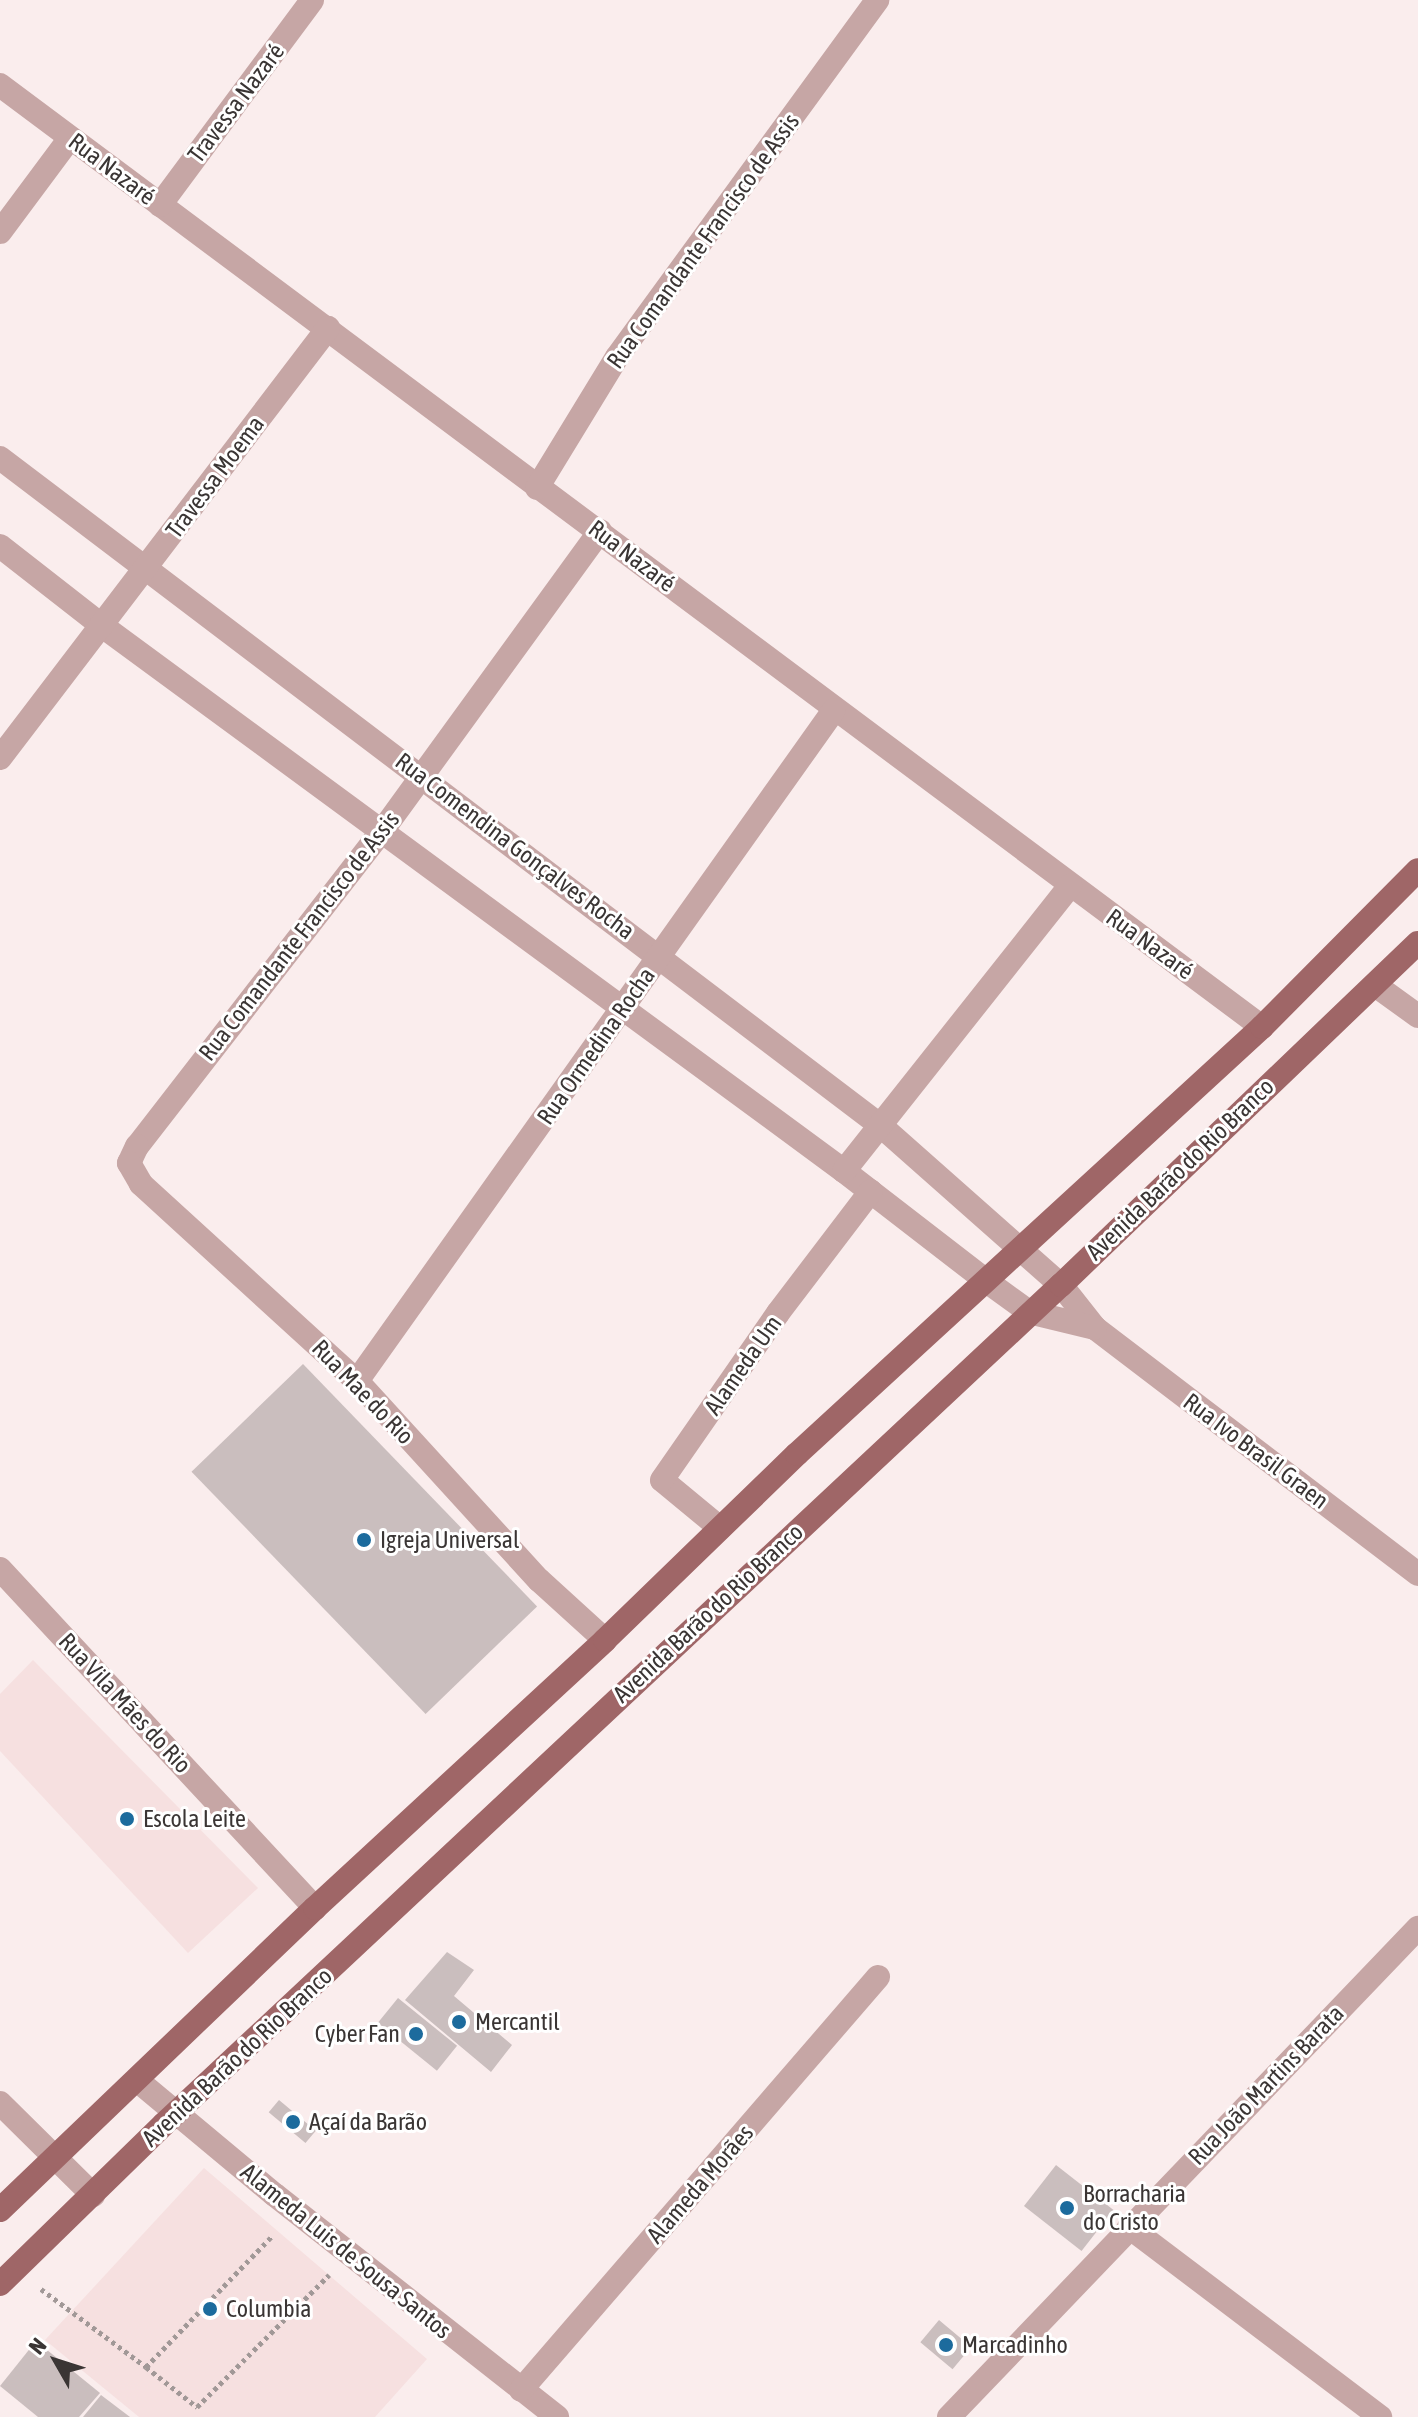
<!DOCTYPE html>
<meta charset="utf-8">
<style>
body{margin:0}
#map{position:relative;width:1418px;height:2417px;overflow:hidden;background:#faeded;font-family:"Asap Condensed",sans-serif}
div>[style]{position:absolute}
.built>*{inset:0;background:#f6e0e0}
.building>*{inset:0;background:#cabebe;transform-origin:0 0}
.path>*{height:5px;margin-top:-2.5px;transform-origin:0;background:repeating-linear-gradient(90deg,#a19897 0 4px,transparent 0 8px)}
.minor>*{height:24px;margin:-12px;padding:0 12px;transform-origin:12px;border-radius:12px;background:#c6a6a5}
.major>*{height:24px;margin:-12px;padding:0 12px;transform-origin:12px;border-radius:12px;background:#9f6667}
.dots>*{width:22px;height:22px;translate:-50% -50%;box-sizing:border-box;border:4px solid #fff;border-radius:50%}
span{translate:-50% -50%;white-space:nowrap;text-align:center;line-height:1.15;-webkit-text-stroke:6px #fff;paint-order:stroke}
.street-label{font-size:24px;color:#3a3534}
.poi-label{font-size:24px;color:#3a3534}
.left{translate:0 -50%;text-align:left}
.right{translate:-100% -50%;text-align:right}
.north{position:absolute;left:16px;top:2321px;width:80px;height:80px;-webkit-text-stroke:6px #fff;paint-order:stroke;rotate:309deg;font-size:22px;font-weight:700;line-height:32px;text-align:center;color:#3a3534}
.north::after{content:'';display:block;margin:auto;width:28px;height:36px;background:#3a3534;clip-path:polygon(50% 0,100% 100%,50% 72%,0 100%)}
</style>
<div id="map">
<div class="built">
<i style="clip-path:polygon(33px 1660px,258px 1888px,188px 1953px,0 1751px,0 1694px)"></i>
<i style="clip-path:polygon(204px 2168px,427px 2359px,375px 2417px,139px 2417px,45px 2340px)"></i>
</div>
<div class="building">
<i style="left:303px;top:1364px;width:337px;height:155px;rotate:46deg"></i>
<i style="clip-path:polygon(447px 1952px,474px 1970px,454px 1996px,512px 2045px,491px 2072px,405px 2000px)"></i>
<i style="left:398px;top:1998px;width:76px;height:32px;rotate:39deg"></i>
<i style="left:279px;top:2100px;width:48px;height:16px;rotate:40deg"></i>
<i style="left:1056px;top:2165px;width:73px;height:52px;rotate:38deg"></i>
<i style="left:939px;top:2320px;width:42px;height:29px;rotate:40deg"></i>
<i style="clip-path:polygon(36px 2341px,100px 2393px,79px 2417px,38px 2417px,0 2386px)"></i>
<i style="clip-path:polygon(101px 2395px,130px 2417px,83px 2417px)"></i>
</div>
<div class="path">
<i style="left:41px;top:2289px;width:131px;rotate:36.6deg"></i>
<i style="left:146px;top:2367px;width:182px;rotate:-46.1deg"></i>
<i style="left:146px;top:2367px;width:65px;rotate:38.1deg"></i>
<i style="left:197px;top:2407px;width:187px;rotate:-45deg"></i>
</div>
<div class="minor">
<i style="left:0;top:85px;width:1575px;rotate:36.74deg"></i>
<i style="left:160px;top:205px;width:255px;rotate:-53.4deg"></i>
<i style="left:0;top:232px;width:117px;rotate:-53.3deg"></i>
<i style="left:0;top:458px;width:1106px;rotate:37.17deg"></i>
<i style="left:881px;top:1126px;width:240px;rotate:41.5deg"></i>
<i style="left:1061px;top:1285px;width:55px;rotate:51.7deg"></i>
<i style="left:1095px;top:1328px;width:406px;rotate:37.3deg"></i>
<i style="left:537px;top:488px;width:153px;rotate:-58.6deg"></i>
<i style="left:617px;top:357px;width:442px;rotate:-53.9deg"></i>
<i style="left:600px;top:531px;width:372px;rotate:126deg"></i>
<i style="left:381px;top:832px;width:398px;rotate:127.8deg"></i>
<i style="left:137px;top:1146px;width:19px;rotate:115deg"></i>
<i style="left:129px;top:1163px;width:24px;rotate:60deg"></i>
<i style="left:141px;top:1184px;width:292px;rotate:42.4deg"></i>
<i style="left:357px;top:1381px;width:270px;rotate:47.6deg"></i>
<i style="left:539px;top:1580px;width:89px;rotate:42.3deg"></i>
<i style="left:0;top:546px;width:128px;rotate:38deg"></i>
<i style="left:101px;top:625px;width:922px;rotate:36.31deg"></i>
<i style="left:844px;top:1171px;width:178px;rotate:37.7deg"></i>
<i style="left:985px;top:1280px;width:54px;rotate:36deg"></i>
<i style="left:1029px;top:1312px;width:68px;rotate:13.6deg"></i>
<i style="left:0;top:758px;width:541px;rotate:-52.66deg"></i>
<i style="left:1375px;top:985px;width:53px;rotate:35.8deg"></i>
<i style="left:844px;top:1171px;width:364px;rotate:-51.6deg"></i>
<i style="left:357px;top:1381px;width:823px;rotate:-54.59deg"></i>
<i style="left:720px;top:1528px;width:75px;rotate:-140.4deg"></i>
<i style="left:662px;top:1480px;width:203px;rotate:-55.2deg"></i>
<i style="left:778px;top:1313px;width:153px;rotate:-52.7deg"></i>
<i style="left:0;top:1569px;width:463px;rotate:47.1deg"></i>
<i style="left:138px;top:2081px;width:178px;rotate:39.8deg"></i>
<i style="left:275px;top:2195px;width:359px;rotate:38.2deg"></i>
<i style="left:0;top:2103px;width:131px;rotate:44.7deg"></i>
<i style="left:1129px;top:2227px;width:315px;rotate:37.1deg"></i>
<i style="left:521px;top:2390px;width:546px;rotate:-49.16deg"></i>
<i style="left:949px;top:2417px;width:678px;rotate:-46.2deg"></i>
</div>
<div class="major">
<i style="left:0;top:2210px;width:436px;rotate:-43.8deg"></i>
<i style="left:315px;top:1908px;width:395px;rotate:-42.7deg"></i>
<i style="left:605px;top:1640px;width:267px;rotate:-44.1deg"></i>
<i style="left:797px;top:1454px;width:631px;rotate:-42.56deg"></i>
<i style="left:1262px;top:1027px;width:221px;rotate:-45.2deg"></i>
<i style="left:0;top:2284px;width:229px;rotate:-44.3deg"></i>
<i style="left:164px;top:2124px;width:1228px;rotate:-43.09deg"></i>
<i style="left:1061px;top:1285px;width:494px;rotate:-43.8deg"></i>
</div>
<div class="dots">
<i style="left:364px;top:1540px;background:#1c6b9d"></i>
<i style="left:127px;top:1819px;background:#1c6b9d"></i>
<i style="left:459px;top:2022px;background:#1c6b9d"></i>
<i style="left:416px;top:2034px;background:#1c6b9d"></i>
<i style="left:293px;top:2122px;background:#1c6b9d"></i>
<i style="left:1067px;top:2208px;background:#1c6b9d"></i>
<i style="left:210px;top:2309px;background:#1c6b9d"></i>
<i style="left:946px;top:2345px;background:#1c6b9d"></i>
</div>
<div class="street-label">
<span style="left:236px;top:103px;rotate:-53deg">Travessa Nazaré</span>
<span style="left:112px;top:169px;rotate:37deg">Rua Nazaré</span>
<span style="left:703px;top:241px;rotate:-54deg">Rua Comandante Francisco de Assis</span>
<span style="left:215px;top:477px;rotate:-53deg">Travessa Moema</span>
<span style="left:632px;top:556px;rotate:37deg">Rua Nazaré</span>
<span style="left:515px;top:846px;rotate:37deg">Rua Comendina Gonçalves Rocha</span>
<span style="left:299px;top:936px;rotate:-52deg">Rua Comandante Francisco de Assis</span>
<span style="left:1150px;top:944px;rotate:36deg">Rua Nazaré</span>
<span style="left:596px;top:1046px;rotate:-55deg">Rua Ormedina Rocha</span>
<span style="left:1180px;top:1169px;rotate:-44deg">Avenida Barão do Rio Branco</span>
<span style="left:743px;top:1365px;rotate:-55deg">Alameda Um</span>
<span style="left:363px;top:1392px;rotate:46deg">Rua Mae do Rio</span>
<span style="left:1256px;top:1451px;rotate:37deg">Rua Ivo Brasil Graen</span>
<span style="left:708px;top:1613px;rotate:-43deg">Avenida Barão do Rio Branco</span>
<span style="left:125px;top:1703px;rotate:47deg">Rua Vila Mães do Rio</span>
<span style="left:237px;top:2057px;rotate:-43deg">Avenida Barão do Rio Branco</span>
<span style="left:1266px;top:2085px;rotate:-46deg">Rua João Martins Barata</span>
<span style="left:700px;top:2184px;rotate:-49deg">Alameda Morães</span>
<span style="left:346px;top:2251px;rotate:39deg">Alameda Luis de Sousa Santos</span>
</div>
<div class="poi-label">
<span class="left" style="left:380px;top:1540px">Igreja Universal</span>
<span class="left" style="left:143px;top:1819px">Escola Leite</span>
<span class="left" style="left:475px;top:2022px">Mercantil</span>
<span class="right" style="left:400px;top:2034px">Cyber Fan</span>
<span class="left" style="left:309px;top:2122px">Açaí da Barão</span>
<span class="left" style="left:1083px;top:2208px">Borracharia<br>do Cristo</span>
<span class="left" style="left:226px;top:2309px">Columbia</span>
<span class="left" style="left:962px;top:2345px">Marcadinho</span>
</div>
<div class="north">N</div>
</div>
